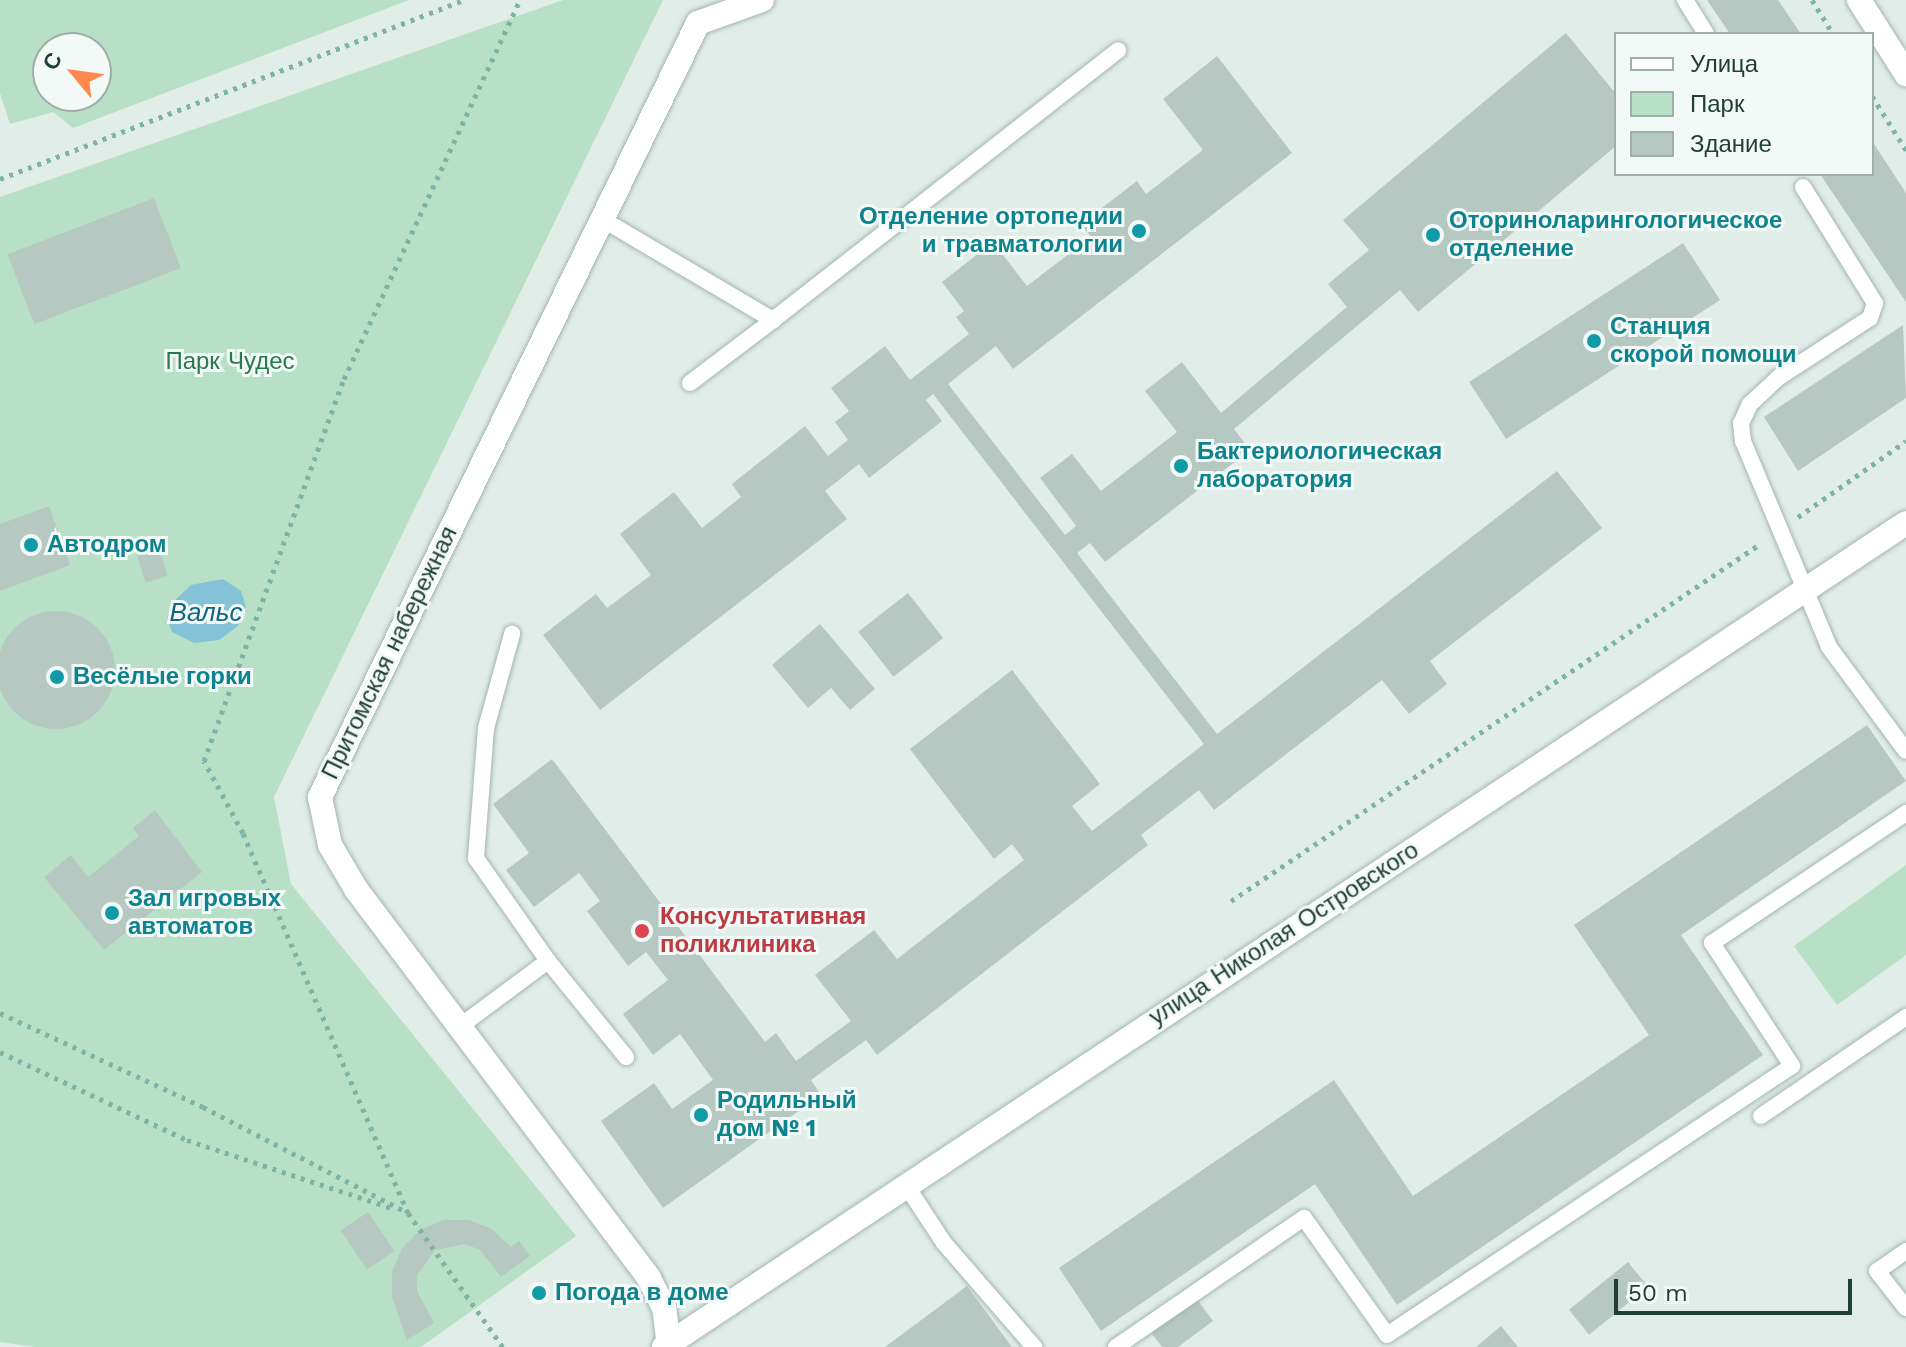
<!DOCTYPE html>
<meta charset="utf-8">
<style>
body{margin:0}
#map{position:relative;width:1906px;height:1347px;overflow:hidden;background:#e1ede9;font-family:"Work Sans",sans-serif}
div>[style]{position:absolute}
.green>*{inset:0;background:#b8e0c6}
.water>*{inset:0;background:#84c3d7}
.building>*{inset:0;background:#b6c8c2;transform-origin:0 0}
.round{border-radius:50%}
.path>*{height:5px;margin-top:-2.5px;transform-origin:0;background:repeating-linear-gradient(90deg,#7eb3a7 0 4px,transparent 0 10px)}
.roads{filter:drop-shadow(0 0 2px #a3b5b1) drop-shadow(0 0 2px #a3b5b1)}
.lane>*{height:16px;margin:-8px;padding:0 8px;transform-origin:8px;border-radius:8px;background:#fff}
.street>*{height:24px;margin:-12px;padding:0 12px;transform-origin:12px;border-radius:12px;background:#fff}
.dots>*{width:22px;height:22px;translate:-50% -50%;box-sizing:border-box;border:4px solid #f2f9f6;border-radius:50%}
span{translate:-50% -50%;white-space:nowrap;text-align:center;line-height:1.15;-webkit-text-stroke:6px #f2f9f6;paint-order:stroke}
.culture-label{font-size:24px;color:#0d838f;font-weight:700}
.right{translate:-100% -50%;text-align:right}
.left{translate:0 -50%;text-align:left}
.park-label{font-size:24px;color:#267a4e}
.street-label{font-size:24px;color:#203f39}
.health-label{font-size:24px;color:#be3a42;font-weight:700}
.water-label{font-size:26px;color:#146580;font-style:italic}
.legend{position:absolute;left:1614px;top:32px;width:260px;height:144px;box-sizing:border-box;background:#f2f9f6;border:2px solid #9eafaa;margin:0;padding:10px 14px;list-style:none;font-size:24px;color:#203f39}
.legend li{display:flex;align-items:center;gap:16px;height:40px}
.legend b{width:40px;border:2px solid #9eafaa}
.north{position:absolute;left:32px;top:32px;width:80px;height:80px;box-sizing:border-box;background:#f2f9f6;border:2px solid #9eafaa;border-radius:50%;rotate:299deg;font-size:22px;font-weight:700;line-height:32px;text-align:center;color:#203f39}
.north::after{content:'';display:block;margin:auto;width:28px;height:36px;background:#fe884e;clip-path:polygon(50% 0,100% 100%,50% 72%,0 100%)}
.scale{position:absolute;left:1614px;top:1279px;width:238px;height:36px;box-sizing:border-box;border:4px solid #203f39;border-top:0;padding-left:10px;font-size:24px;line-height:28px;white-space:nowrap;color:#203f39;-webkit-text-stroke:6px #f2f9f6;paint-order:stroke}
</style>
<div id="map">
<div class="green">
<i style="clip-path:polygon(evenodd,0 0,409px 0,73px 128px,53px 112px,10px 124px,0 93px,0 0,96px 48px,96px 96px,48px 96px,48px 48px,96px 48px)"></i>
<i style="clip-path:polygon(563px 0,663px 0,274px 797px,291px 884px,576px 1236px,421px 1347px,35px 1347px,0 1342px,0 197px)"></i>
<i style="clip-path:polygon(1906px 865px,1906px 955px,1837px 1005px,1794px 946px)"></i>
</div>
<div class="water">
<i style="clip-path:polygon(223px 579px,241px 591px,246px 607px,238px 626px,219px 640px,194px 643px,172px 632px,167px 618px,174px 601px,191px 585px)"></i>
</div>
<div class="building">
<i style="clip-path:polygon(1707px 0,1778px 0,1801px 34px,1730px 34px)"></i>
<i style="clip-path:polygon(1566px 33px,1616px 94px,1616px 146px,1418px 312px,1400px 290px,1234px 429px,1250px 450px,1105px 562px,1090px 543px,1077px 553px,1217px 734px,1557px 471px,1602px 528px,1430px 661px,1447px 684px,1409px 714px,1382px 680px,1214px 810px,1199px 790px,1141px 835px,1148px 845px,877px 1055px,866px 1040px,811px 1080px,821px 1095px,663px 1208px,601px 1121px,654px 1083px,672px 1109px,713px 1080px,680px 1034px,653px 1055px,623px 1014px,668px 980px,646px 952px,628px 966px,587px 911px,600px 901px,579px 873px,534px 907px,506px 870px,529px 853px,493px 804px,552px 759px,765px 1042px,776px 1033px,796px 1061px,851px 1021px,815px 975px,874px 930px,897px 959px,1024px 860px,1012px 844px,994px 859px,910px 749px,1012px 670px,1100px 784px,1072px 806px,1092px 831px,1204px 744px,933px 394px,926px 400px,942px 421px,869px 478px,859px 464px,825px 491px,847px 519px,600px 710px,543px 635px,596px 594px,607px 608px,651px 575px,620px 534px,674px 492px,702px 528px,741px 497px,732px 484px,805px 426px,828px 456px,848px 440px,835px 422px,849px 411px,831px 388px,885px 346px,910px 380px,969px 334px,956px 317px,964px 311px,942px 282px,993px 242px,1027px 286px,1091px 237px,1081px 224px,1137px 181px,1146px 194px,1203px 150px,1163px 99px,1217px 56px,1292px 153px,1013px 369px,996px 346px,948px 384px,1065px 535px,1076px 526px,1040px 478px,1072px 454px,1101px 491px,1177px 432px,1145px 391px,1182px 362px,1221px 413px,1347px 307px,1328px 284px,1369px 250px,1343px 220px)"></i>
<i style="clip-path:polygon(1872px 141px,1906px 193px,1906px 302px,1820px 174px,1872px 174px)"></i>
<i style="left:154px;top:198px;width:75px;height:157px;rotate:69deg"></i>
<i style="left:1683px;top:243px;width:68px;height:255px;rotate:57deg"></i>
<i style="clip-path:polygon(1903px 325px,1906px 398px,1798px 471px,1764px 417px)"></i>
<i style="clip-path:polygon(49px 506px,70px 565px,0 591px,0 524px)"></i>
<i style="left:159px;top:549px;width:28px;height:23px;rotate:72deg"></i>
<i style="left:908px;top:593px;width:57px;height:63px;rotate:52deg"></i>
<i class="round" style="left:-3px;top:611px;width:118px;height:118px"></i>
<i style="clip-path:polygon(820px 624px,875px 689px,850px 710px,831px 688px,808px 708px,772px 665px)"></i>
<i style="clip-path:polygon(1867px 725px,1906px 781px,1681px 935px,1763px 1055px,1397px 1305px,1315px 1184px,1101px 1331px,1059px 1268px,1334px 1080px,1413px 1196px,1649px 1035px,1574px 925px)"></i>
<i style="clip-path:polygon(155px 810px,202px 872px,104px 950px,44px 877px,71px 855px,88px 877px,139px 836px,133px 828px)"></i>
<i style="left:368px;top:1212px;width:47px;height:33px;rotate:56deg"></i>
<i style="clip-path:polygon(443px 1220px,469px 1220px,492px 1229px,511px 1247px,519px 1241px,530px 1256px,501px 1277px,480px 1250px,465px 1244px,435px 1250px,417px 1275px,417px 1291px,434px 1323px,407px 1340px,392px 1297px,392px 1272px,402px 1248px,420px 1230px)"></i>
<i style="left:1628px;top:1262px;width:32px;height:76px;rotate:51deg"></i>
<i style="clip-path:polygon(967px 1286px,1012px 1347px,885px 1347px)"></i>
<i style="clip-path:polygon(1194px 1295px,1213px 1321px,1178px 1347px,1162px 1347px,1149px 1330px)"></i>
<i style="clip-path:polygon(1501px 1326px,1518px 1347px,1476px 1347px)"></i>
</div>
<div class="path">
<i style="left:1812px;top:0;width:40px;rotate:58deg"></i>
<i style="left:1872px;top:96px;width:64px;rotate:57.8deg"></i>
<i style="left:0;top:179px;width:496px;rotate:-21.1deg"></i>
<i style="left:1798px;top:517px;width:132px;rotate:-35.1deg"></i>
<i style="left:1231px;top:901px;width:638px;rotate:-34.01deg"></i>
<i style="left:0;top:1013px;width:224px;rotate:24.8deg"></i>
<i style="left:203px;top:1107px;width:231px;rotate:27.3deg"></i>
<i style="left:408px;top:1213px;width:164px;rotate:54.7deg"></i>
<i style="left:0;top:1052px;width:207px;rotate:25.2deg"></i>
<i style="left:187px;top:1140px;width:216px;rotate:18.4deg"></i>
<i style="left:408px;top:1213px;width:414px;rotate:-113.5deg"></i>
<i style="left:243px;top:833px;width:82px;rotate:-118.4deg"></i>
<i style="left:204px;top:761px;width:407px;rotate:-69.9deg"></i>
<i style="left:344px;top:379px;width:418px;rotate:-65.1deg"></i>
</div>
<div class="roads">
<div class="lane">
<i style="left:1685px;top:0;width:40px;rotate:58deg"></i>
<i style="left:1803px;top:187px;width:137px;rotate:58.2deg"></i>
<i style="left:1875px;top:303px;width:16px;rotate:108deg"></i>
<i style="left:1870px;top:318px;width:110px;rotate:146.9deg"></i>
<i style="left:1778px;top:378px;width:38px;rotate:137deg"></i>
<i style="left:1750px;top:404px;width:21px;rotate:115deg"></i>
<i style="left:1741px;top:423px;width:18px;rotate:84deg"></i>
<i style="left:1743px;top:441px;width:223px;rotate:67.3deg"></i>
<i style="left:1829px;top:647px;width:129px;rotate:53.5deg"></i>
<i style="left:602px;top:219px;width:199px;rotate:30.6deg"></i>
<i style="left:773px;top:320px;width:438px;rotate:-38deg"></i>
<i style="left:690px;top:383px;width:104px;rotate:-37.2deg"></i>
<i style="left:548px;top:961px;width:124px;rotate:50.9deg"></i>
<i style="left:459px;top:1027px;width:111px;rotate:-36.6deg"></i>
<i style="left:548px;top:961px;width:126px;rotate:-125deg"></i>
<i style="left:476px;top:858px;width:130px;rotate:-85.6deg"></i>
<i style="left:486px;top:728px;width:98px;rotate:-74.5deg"></i>
<i style="left:1761px;top:1116px;width:176px;rotate:-34.3deg"></i>
<i style="left:906px;top:1185px;width:69px;rotate:56.8deg"></i>
<i style="left:944px;top:1243px;width:138px;rotate:49.1deg"></i>
<i style="left:1906px;top:1251px;width:35px;rotate:145deg"></i>
<i style="left:1877px;top:1271px;width:47px;rotate:51.9deg"></i>
<i style="left:1116px;top:1347px;width:228px;rotate:-34.5deg"></i>
<i style="left:1304px;top:1218px;width:143px;rotate:54.6deg"></i>
<i style="left:1387px;top:1335px;width:486px;rotate:-33.6deg"></i>
<i style="left:1792px;top:1066px;width:147px;rotate:-123deg"></i>
<i style="left:1712px;top:943px;width:234px;rotate:-33.8deg"></i>
</div>
<div class="street">
<i style="left:1859px;top:0;width:88px;rotate:57.6deg"></i>
<i style="left:664px;top:1347px;width:1490px;rotate:-33.56deg"></i>
<i style="left:669px;top:1347px;width:39px;rotate:-97deg"></i>
<i style="left:664px;top:1308px;width:34px;rotate:-117deg"></i>
<i style="left:649px;top:1278px;width:487px;rotate:-127deg"></i>
<i style="left:356px;top:889px;width:51px;rotate:-120.6deg"></i>
<i style="left:330px;top:845px;width:49px;rotate:-101.8deg"></i>
<i style="left:320px;top:797px;width:861px;rotate:-63.97deg"></i>
<i style="left:698px;top:23px;width:68px;rotate:-19.8deg"></i>
</div>
</div>
<div class="dots">
<i style="left:1139px;top:231px;background:#0f9aa8"></i>
<i style="left:1433px;top:235px;background:#0f9aa8"></i>
<i style="left:1594px;top:341px;background:#0f9aa8"></i>
<i style="left:1181px;top:466px;background:#0f9aa8"></i>
<i style="left:31px;top:545px;background:#0f9aa8"></i>
<i style="left:57px;top:677px;background:#0f9aa8"></i>
<i style="left:112px;top:913px;background:#0f9aa8"></i>
<i style="left:642px;top:931px;background:#e0444e"></i>
<i style="left:701px;top:1115px;background:#0f9aa8"></i>
<i style="left:539px;top:1293px;background:#0f9aa8"></i>
</div>
<div class="culture-label">
<span class="right" style="left:1123px;top:231px">Отделение ортопедии<br>и травматологии</span>
<span class="left" style="left:1449px;top:235px">Оториноларингологическое<br>отделение</span>
<span class="left" style="left:1610px;top:341px">Станция<br>скорой помощи</span>
<span class="left" style="left:1197px;top:466px">Бактериологическая<br>лаборатория</span>
<span class="left" style="left:47px;top:545px">Автодром</span>
<span class="left" style="left:73px;top:677px">Весёлые горки</span>
<span class="left" style="left:128px;top:913px">Зал игровых<br>автоматов</span>
<span class="left" style="left:717px;top:1115px">Родильный<br>дом № 1</span>
<span class="left" style="left:555px;top:1293px">Погода в доме</span>
</div>
<div class="park-label">
<span style="left:230px;top:362px">Парк Чудес</span>
</div>
<div class="street-label">
<span style="left:390px;top:653px;rotate:-64deg">Притомская набережная</span>
<span style="left:1284px;top:934px;rotate:-33deg">улица Николая Островского</span>
</div>
<div class="health-label">
<span class="left" style="left:660px;top:931px">Консультативная<br>поликлиника</span>
</div>
<div class="water-label">
<span style="left:206px;top:613px">Вальс</span>
</div>
<ul class="legend">
<li><b style="height:10px;background:#fff"></b>Улица</li>
<li><b style="height:22px;background:#b8e0c6"></b>Парк</li>
<li><b style="height:22px;background:#b6c8c2"></b>Здание</li>
</ul>
<div class="north">С</div>
<div class="scale">50 m</div>
</div>
